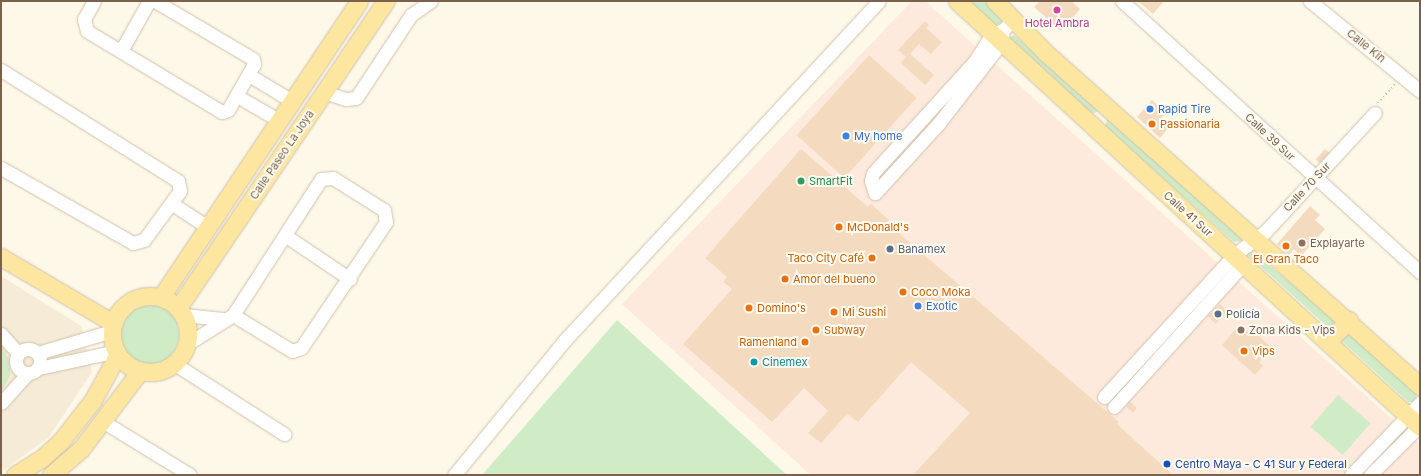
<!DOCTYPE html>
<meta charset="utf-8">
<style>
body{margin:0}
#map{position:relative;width:1421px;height:476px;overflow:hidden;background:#fdf8e8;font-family:Inter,sans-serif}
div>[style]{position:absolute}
.residential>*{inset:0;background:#f5ebd6}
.commercial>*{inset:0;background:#feeadc}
.green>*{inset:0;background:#d0ecc6;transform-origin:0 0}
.round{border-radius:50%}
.building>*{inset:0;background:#f4dabf;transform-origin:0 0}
.path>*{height:2px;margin-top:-1px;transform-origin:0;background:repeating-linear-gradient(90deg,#d9bea1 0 1px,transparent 0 4px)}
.roads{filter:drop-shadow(0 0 1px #d0c1ad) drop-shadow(0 0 1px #d0c1ad)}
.minor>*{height:13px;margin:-6.5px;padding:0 6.5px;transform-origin:6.5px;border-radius:6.5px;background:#fff}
.minor>.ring{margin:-6.5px;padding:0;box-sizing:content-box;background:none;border:13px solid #fff;border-radius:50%}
.major>*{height:17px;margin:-8.5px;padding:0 8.5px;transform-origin:8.5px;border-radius:8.5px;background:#fde6a0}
.major>.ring{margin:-8.5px;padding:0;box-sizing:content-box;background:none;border:17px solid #fde6a0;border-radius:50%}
.dots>*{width:11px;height:11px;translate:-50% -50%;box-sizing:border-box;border:2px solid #fffbf0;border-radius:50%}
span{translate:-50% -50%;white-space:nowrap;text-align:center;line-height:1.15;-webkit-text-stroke:4px #fffbf0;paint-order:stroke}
.hotel-label{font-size:11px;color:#b23c85}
.street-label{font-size:11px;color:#79614b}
.shop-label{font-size:11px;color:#366cbe}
.left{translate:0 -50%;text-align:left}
.food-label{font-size:11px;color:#c56008}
.right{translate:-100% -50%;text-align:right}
.leisure-label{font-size:11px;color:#27864d}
.education-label{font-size:11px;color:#785e54}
.service-label{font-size:11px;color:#4e5e75}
.culture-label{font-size:11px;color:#0d838f}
.transit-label{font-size:11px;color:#164399}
.frame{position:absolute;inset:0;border:2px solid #79614b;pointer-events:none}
</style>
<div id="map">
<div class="residential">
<i style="clip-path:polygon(1px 276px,81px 326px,92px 372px,49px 437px,1px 472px)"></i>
</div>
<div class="commercial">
<i style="clip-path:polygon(912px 1px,925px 1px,1420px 444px,1420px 475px,811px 475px,622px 304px)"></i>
</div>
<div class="green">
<i style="clip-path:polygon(968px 1px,985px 1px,1002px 17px,1001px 23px,996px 25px)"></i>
<i style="clip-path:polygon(1014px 35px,1052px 69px,1099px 111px,1092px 114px,1009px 38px)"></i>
<i style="clip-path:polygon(1108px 117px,1243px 239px,1241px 241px,1234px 242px,1105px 126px)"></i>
<i style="clip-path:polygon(1250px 250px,1337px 321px,1331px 330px,1247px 254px)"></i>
<i class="round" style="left:117px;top:303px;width:62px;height:62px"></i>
<i style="clip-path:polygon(617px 320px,787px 475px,482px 475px)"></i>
<i style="clip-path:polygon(1348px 330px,1417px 393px,1415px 402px,1408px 402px,1340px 339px)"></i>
<i style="clip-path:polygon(1px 345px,10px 361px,10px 376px,1px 392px)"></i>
<i style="left:1338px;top:395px;width:43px;height:42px;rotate:41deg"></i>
</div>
<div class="building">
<i style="clip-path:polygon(1040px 1px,1071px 1px,1080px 9px,1061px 31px,1034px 7px)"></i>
<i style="clip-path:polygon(1138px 1px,1164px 1px,1153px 14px)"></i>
<i style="clip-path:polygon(925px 21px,929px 25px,926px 28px,942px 42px,931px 54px,919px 44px,910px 54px,934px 75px,925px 85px,901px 63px,906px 57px,898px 50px)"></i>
<i style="left:869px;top:55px;width:64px;height:108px;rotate:42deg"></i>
<i style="clip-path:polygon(1152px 100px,1166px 113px,1160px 119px,1169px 127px,1160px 138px,1137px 117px)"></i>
<i style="clip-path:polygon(801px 149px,868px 207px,871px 204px,889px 220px,887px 223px,1119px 422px,1117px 424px,1173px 475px,913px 475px,970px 413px,911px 362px,858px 422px,847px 414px,821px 443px,808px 433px,828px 411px,804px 388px,772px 422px,683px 344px,732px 289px,723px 282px,727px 277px,705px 258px)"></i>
<i style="left:1325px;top:149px;width:12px;height:14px;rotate:42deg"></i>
<i style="clip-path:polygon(1310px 206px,1320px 215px,1315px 220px,1325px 229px,1301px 256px,1294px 249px,1289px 255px,1277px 244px)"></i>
<i style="left:1220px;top:304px;width:11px;height:17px;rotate:45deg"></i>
<i style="clip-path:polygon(1240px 324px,1250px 334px,1253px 331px,1272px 348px,1259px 362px,1263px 366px,1255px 375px,1222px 345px)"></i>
<i style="left:1130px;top:402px;width:9px;height:6px;rotate:41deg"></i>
</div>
<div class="path">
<i style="left:1378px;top:103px;width:25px;rotate:-48deg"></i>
</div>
<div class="roads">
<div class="minor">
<i style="left:94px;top:1px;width:21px;rotate:119deg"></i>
<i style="left:84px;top:19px;width:12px;rotate:76deg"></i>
<i style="left:87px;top:31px;width:157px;rotate:31deg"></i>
<i style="left:222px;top:112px;width:6px;rotate:-18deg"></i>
<i style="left:228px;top:110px;width:53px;rotate:-60.5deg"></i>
<i style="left:254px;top:64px;width:5px;rotate:-101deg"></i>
<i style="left:253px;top:59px;width:114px;rotate:-149.4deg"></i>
<i style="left:1122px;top:1px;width:403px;rotate:42.3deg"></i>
<i style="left:1310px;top:1px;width:142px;rotate:39.3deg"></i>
<i style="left:1003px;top:30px;width:13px;rotate:99deg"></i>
<i style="left:1001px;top:43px;width:101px;rotate:127.8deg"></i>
<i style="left:939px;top:123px;width:95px;rotate:132.4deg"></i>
<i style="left:875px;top:193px;width:13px;rotate:-108deg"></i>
<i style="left:871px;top:181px;width:8px;rotate:-76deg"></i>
<i style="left:873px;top:173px;width:151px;rotate:-47.7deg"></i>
<i style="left:975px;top:61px;width:32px;rotate:-58deg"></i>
<i style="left:992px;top:34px;width:12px;rotate:-20deg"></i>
<i style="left:1003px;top:30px;width:16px;rotate:-45deg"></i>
<i style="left:121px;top:51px;width:57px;rotate:-60.8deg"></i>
<i style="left:1px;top:70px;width:209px;rotate:32.1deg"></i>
<i style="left:178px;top:181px;width:10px;rotate:79deg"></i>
<i style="left:180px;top:191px;width:15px;rotate:127deg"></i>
<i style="left:249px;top:75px;width:50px;rotate:31.2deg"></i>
<i style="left:324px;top:92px;width:23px;rotate:18deg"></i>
<i style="left:346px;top:99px;width:10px;rotate:-6deg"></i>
<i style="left:356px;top:98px;width:100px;rotate:-56.5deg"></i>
<i style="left:411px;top:15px;width:24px;rotate:-35deg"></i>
<i style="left:237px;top:96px;width:50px;rotate:30.2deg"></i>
<i style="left:1px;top:168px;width:152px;rotate:29.6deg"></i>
<i style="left:133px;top:243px;width:11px;rotate:-15deg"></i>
<i style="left:144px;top:240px;width:46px;rotate:-53.9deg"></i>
<i style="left:171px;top:203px;width:45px;rotate:33.3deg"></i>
<i style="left:286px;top:236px;width:77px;rotate:33.9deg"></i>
<i style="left:184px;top:315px;width:39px;rotate:6deg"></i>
<i style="left:1px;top:334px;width:25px;rotate:48deg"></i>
<i style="left:187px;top:344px;width:54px;rotate:-32.2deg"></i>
<i style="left:233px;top:315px;width:162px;rotate:-57.1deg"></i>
<i style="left:321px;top:179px;width:12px;rotate:-5deg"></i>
<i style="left:333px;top:178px;width:60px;rotate:32.1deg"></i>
<i style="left:384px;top:210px;width:12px;rotate:81deg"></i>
<i style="left:386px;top:222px;width:152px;rotate:124deg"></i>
<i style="left:301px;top:348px;width:9px;rotate:162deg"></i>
<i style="left:292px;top:351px;width:69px;rotate:-148.6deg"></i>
<i class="ring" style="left:16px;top:349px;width:11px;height:11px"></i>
<i style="left:38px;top:353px;width:77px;rotate:-16.6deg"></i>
<i style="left:175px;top:364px;width:130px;rotate:32.7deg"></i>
<i style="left:39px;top:368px;width:79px;rotate:-12.4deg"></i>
<i style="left:1104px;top:397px;width:193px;rotate:-47.5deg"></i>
<i style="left:1234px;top:255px;width:39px;rotate:-37deg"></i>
<i style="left:1265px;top:232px;width:162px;rotate:-47.3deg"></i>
<i style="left:1px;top:403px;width:40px;rotate:-48deg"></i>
<i style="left:1114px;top:407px;width:193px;rotate:-47.9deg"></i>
<i style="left:104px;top:422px;width:101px;rotate:31.6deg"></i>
<i style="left:454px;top:475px;width:173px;rotate:-50.6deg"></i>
<i style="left:564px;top:341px;width:463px;rotate:-47.2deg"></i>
<i style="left:1351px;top:475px;width:100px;rotate:-46.2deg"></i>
<i style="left:1370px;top:475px;width:71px;rotate:-45deg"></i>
</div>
<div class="major">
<i style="left:957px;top:1px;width:629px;rotate:42.62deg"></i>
<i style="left:995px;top:1px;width:73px;rotate:45.6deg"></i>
<i style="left:1046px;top:53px;width:501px;rotate:41.68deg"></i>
<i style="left:1px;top:257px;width:130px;rotate:30.5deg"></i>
<i class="ring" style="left:112px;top:296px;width:59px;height:59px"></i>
<i style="left:161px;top:297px;width:356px;rotate:-56.2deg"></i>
<i style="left:178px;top:308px;width:371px;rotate:-55.9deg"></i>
<i style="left:1327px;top:342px;width:31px;rotate:-45deg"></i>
<i style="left:15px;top:475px;width:31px;rotate:-32deg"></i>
<i style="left:41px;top:459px;width:27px;rotate:-42deg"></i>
<i style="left:61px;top:441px;width:52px;rotate:-52deg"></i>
<i style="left:93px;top:400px;width:52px;rotate:-61.5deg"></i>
<i style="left:51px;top:475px;width:40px;rotate:-41deg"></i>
<i style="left:81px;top:449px;width:98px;rotate:-52.9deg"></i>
</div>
</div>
<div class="dots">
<i style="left:1057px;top:10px;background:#d1479c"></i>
<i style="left:1150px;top:109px;background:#3f7fe0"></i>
<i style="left:1152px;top:124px;background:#e8710a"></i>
<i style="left:846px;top:136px;background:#3f7fe0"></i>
<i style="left:801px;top:181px;background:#2e9e5b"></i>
<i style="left:839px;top:227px;background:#e8710a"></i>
<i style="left:1302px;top:243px;background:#8d6e63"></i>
<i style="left:1286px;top:246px;background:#e8710a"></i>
<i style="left:890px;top:249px;background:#5c6f8a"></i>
<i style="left:872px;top:258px;background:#e8710a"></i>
<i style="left:785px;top:279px;background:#e8710a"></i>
<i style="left:903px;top:292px;background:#e8710a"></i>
<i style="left:918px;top:306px;background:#3f7fe0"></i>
<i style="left:749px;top:308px;background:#e8710a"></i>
<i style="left:834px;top:312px;background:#e8710a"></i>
<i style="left:1218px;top:314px;background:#5c6f8a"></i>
<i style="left:816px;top:330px;background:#e8710a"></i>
<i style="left:1241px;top:330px;background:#8d6e63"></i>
<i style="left:805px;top:342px;background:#e8710a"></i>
<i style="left:1244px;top:351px;background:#e8710a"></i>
<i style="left:754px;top:362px;background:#0f9aa8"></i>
<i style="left:1167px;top:464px;background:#1a4fb4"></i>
</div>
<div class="hotel-label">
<span style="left:1057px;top:23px">Hotel Ambra</span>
</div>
<div class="street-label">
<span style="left:1366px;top:46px;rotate:39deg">Calle Kin</span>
<span style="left:1270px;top:137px;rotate:43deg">Calle 39 Sur</span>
<span style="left:282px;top:155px;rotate:-56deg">Calle Paseo La Joya</span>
<span style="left:1307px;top:187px;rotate:-47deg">Calle 70 Sur</span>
<span style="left:1188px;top:214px;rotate:42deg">Calle 41 Sur</span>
</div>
<div class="shop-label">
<span class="left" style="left:1158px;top:109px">Rapid Tire</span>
<span class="left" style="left:854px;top:136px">My home</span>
<span class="left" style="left:926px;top:306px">Exotic</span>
</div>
<div class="food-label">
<span class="left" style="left:1160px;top:124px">Passionaria</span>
<span class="left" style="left:847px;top:227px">McDonald's</span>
<span class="right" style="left:864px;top:258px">Taco City Café</span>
<span style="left:1286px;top:259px">El Gran Taco</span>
<span class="left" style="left:793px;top:279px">Amor del bueno</span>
<span class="left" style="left:911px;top:292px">Coco Moka</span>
<span class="left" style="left:757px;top:308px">Domino's</span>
<span class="left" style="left:842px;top:312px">Mi Sushi</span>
<span class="left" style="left:824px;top:330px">Subway</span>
<span class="right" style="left:797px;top:342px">Ramenland</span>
<span class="left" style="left:1252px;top:351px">Vips</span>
</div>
<div class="leisure-label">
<span class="left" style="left:809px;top:181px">SmartFit</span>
</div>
<div class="education-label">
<span class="left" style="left:1310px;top:243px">Explayarte</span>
<span class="left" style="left:1249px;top:330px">Zona Kids - Vips</span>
</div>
<div class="service-label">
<span class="left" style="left:898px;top:249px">Banamex</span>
<span class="left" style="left:1226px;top:314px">Policía</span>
</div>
<div class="culture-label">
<span class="left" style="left:762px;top:362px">Cinemex</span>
</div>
<div class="transit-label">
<span class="left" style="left:1175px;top:464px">Centro Maya - C 41 Sur y Federal</span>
</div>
<div class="frame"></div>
</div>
